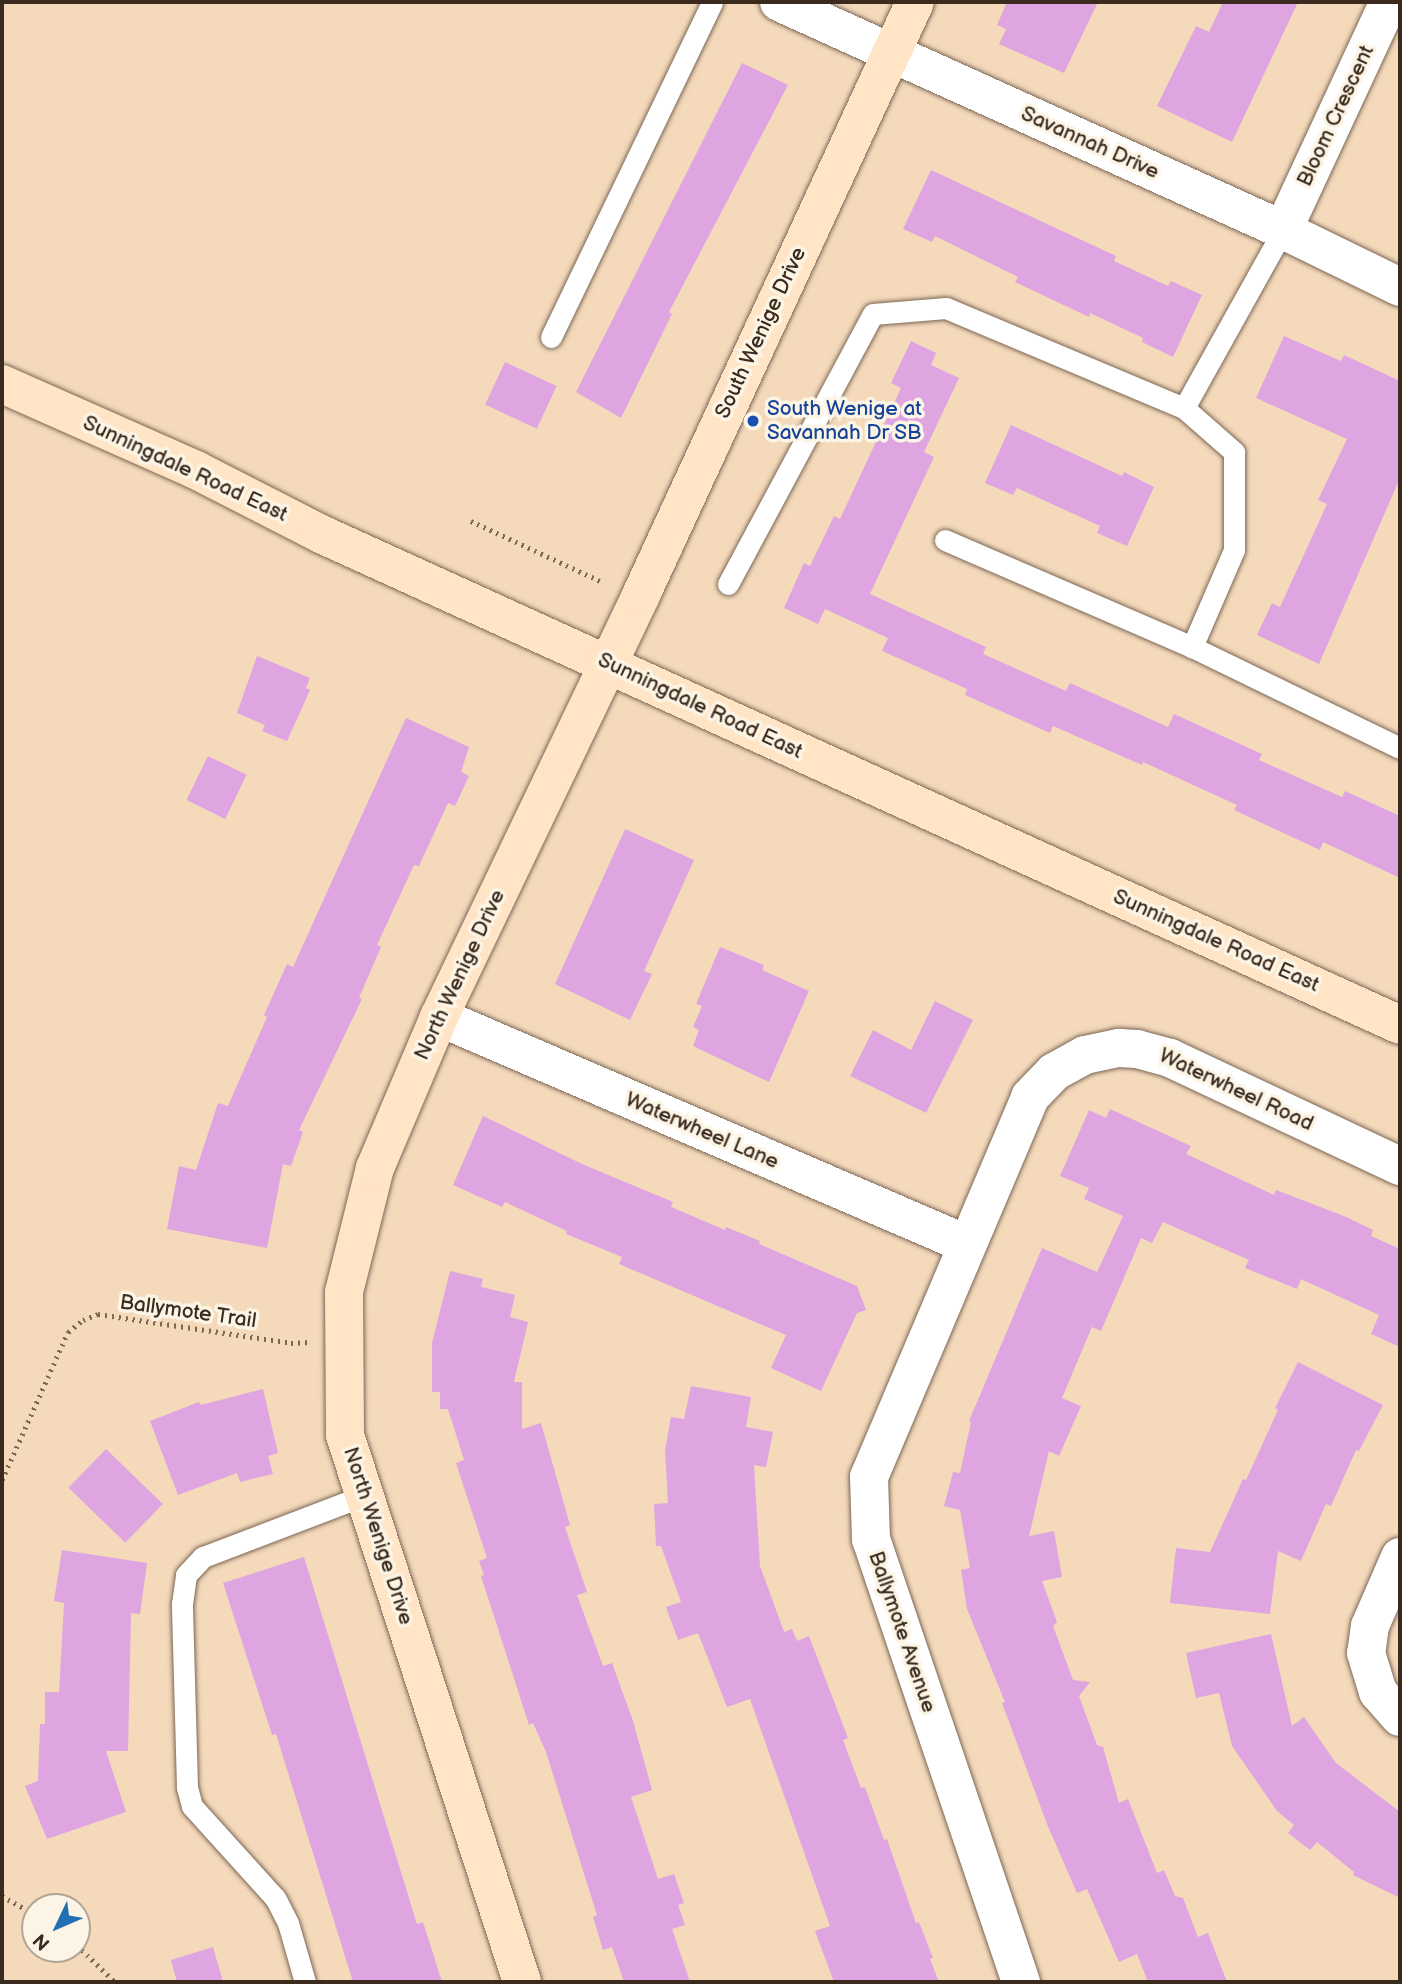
<!DOCTYPE html>
<style>
body{margin:0}
#map{position:relative;width:1402px;height:1984px;overflow:hidden;background:#f4d9bb;font-family:"Balsamiq Sans",sans-serif}
div>[style]{position:absolute}
.building>*{inset:0;background:#dfa5e1;transform-origin:0 0}
.path>*{height:4.5px;margin-top:-2.25px;transform-origin:0;background:repeating-linear-gradient(90deg,#7c6755 0 2px,transparent 0 7px)}
.roads{filter:drop-shadow(0 0 2px #7c6755) drop-shadow(0 0 2px #7c6755)}
.lane>*{height:21px;margin:-10.5px;padding:0 10.5px;transform-origin:10.5px;border-radius:10.5px;background:#fff}
.street>*{height:38px;margin:-19px;padding:0 19px;transform-origin:19px;border-radius:19px;background:#fff}
.secondary>*{height:38px;margin:-19px;padding:0 19px;transform-origin:19px;border-radius:19px;background:#ffe4c6}
.dots>*{width:19px;height:19px;translate:-50% -50%;box-sizing:border-box;border:4px solid #fcf5e5;border-radius:50%}
span{translate:-50% -50%;white-space:nowrap;text-align:center;line-height:1.15;-webkit-text-stroke:7px #fcf5e5;paint-order:stroke}
.street-label{font-size:21px;color:#3b2a1e}
.transit-label{font-size:21px;color:#164399}
.left{translate:0 -50%;text-align:left}
.frame{position:absolute;inset:0;border:4px solid #3b2a1e;pointer-events:none}
.north{position:absolute;left:21px;top:1893px;width:70px;height:70px;box-sizing:border-box;background:#fcf5e5;border:2px solid #afa495;border-radius:50%;rotate:226deg;font-size:19px;font-weight:700;line-height:28px;text-align:center;color:#3b2a1e}
.north::after{content:'';display:block;margin:auto;width:24px;height:32px;background:#1f6fb2;clip-path:polygon(50% 0,100% 100%,50% 72%,0 100%)}
</style>
<div id="map">
<div class="building">
<i style="clip-path:polygon(1007px 2px,1098px 2px,1064px 73px,999px 44px,1006px 29px,997px 25px)"></i>
<i style="clip-path:polygon(1223px 2px,1298px 2px,1232px 142px,1157px 106px,1196px 26px,1209px 32px)"></i>
<i style="clip-path:polygon(742px 63px,788px 85px,669px 312px,672px 314px,621px 418px,576px 392px)"></i>
<i style="clip-path:polygon(931px 170px,1116px 256px,1114px 261px,1168px 286px,1171px 281px,1202px 295px,1173px 357px,1142px 342px,1143px 338px,1090px 313px,1089px 317px,1015px 282px,1018px 277px,935px 236px,932px 242px,903px 229px)"></i>
<i style="clip-path:polygon(1284px 336px,1341px 361px,1344px 355px,1400px 381px,1400px 478px,1319px 664px,1257px 635px,1272px 603px,1280px 607px,1327px 504px,1318px 500px,1347px 439px,1256px 398px)"></i>
<i style="clip-path:polygon(911px 341px,936px 353px,931px 365px,959px 378px,924px 452px,934px 457px,870px 594px,986px 647px,983px 654px,1066px 691px,1070px 683px,1168px 727px,1174px 714px,1262px 754px,1259px 760px,1342px 797px,1345px 791px,1400px 816px,1400px 878px,1323px 842px,1320px 850px,1234px 810px,1237px 805px,1143px 762px,1142px 765px,1053px 726px,1050px 733px,965px 695px,967px 689px,882px 651px,888px 638px,825px 609px,818px 624px,784px 608px,804px 563px,810px 566px,834px 516px,840px 519px,901px 388px,891px 383px)"></i>
<i style="left:505px;top:362px;width:57px;height:47px;rotate:25deg"></i>
<i style="clip-path:polygon(1011px 425px,1122px 476px,1124px 472px,1154px 487px,1127px 546px,1097px 533px,1100px 526px,1017px 488px,1013px 495px,985px 483px)"></i>
<i style="clip-path:polygon(257px 656px,310px 678px,306px 688px,310px 690px,287px 741px,262px 731px,265px 725px,237px 713px)"></i>
<i style="clip-path:polygon(406px 718px,469px 747px,461px 772px,469px 776px,455px 806px,448px 803px,419px 866px,414px 865px,377px 945px,381px 947px,359px 998px,362px 999px,299px 1130px,303px 1132px,291px 1166px,283px 1164px,267px 1248px,167px 1229px,179px 1166px,196px 1170px,218px 1103px,228px 1106px,267px 1017px,264px 1015px,287px 964px,293px 967px)"></i>
<i style="left:208px;top:756px;width:43px;height:49px;rotate:26deg"></i>
<i style="clip-path:polygon(625px 829px,694px 860px,644px 971px,652px 974px,630px 1020px,555px 984px)"></i>
<i style="clip-path:polygon(720px 947px,764px 965px,762px 970px,809px 991px,769px 1082px,693px 1046px,699px 1030px,693px 1027px,702px 1006px,696px 1004px)"></i>
<i style="clip-path:polygon(935px 1001px,973px 1020px,926px 1113px,850px 1076px,873px 1030px,911px 1050px)"></i>
<i style="clip-path:polygon(1110px 1109px,1191px 1146px,1186px 1154px,1274px 1195px,1276px 1190px,1344px 1216px,1373px 1230px,1371px 1236px,1400px 1249px,1400px 1347px,1371px 1334px,1379px 1315px,1301px 1279px,1297px 1289px,1245px 1268px,1249px 1260px,1163px 1222px,1152px 1243px,1141px 1238px,1101px 1331px,1092px 1327px,1062px 1398px,1081px 1406px,1059px 1456px,1049px 1451px,1029px 1536px,1054px 1531px,1062px 1577px,1042px 1581px,1057px 1622px,1053px 1626px,1073px 1680px,1090px 1682px,1079px 1696px,1097px 1745px,1103px 1747px,1119px 1803px,1128px 1799px,1157px 1873px,1164px 1870px,1175px 1896px,1183px 1898px,1198px 1937px,1208px 1933px,1227px 1982px,1148px 1982px,1137px 1954px,1119px 1962px,1087px 1889px,1077px 1893px,1047px 1824px,1002px 1703px,1005px 1702px,967px 1609px,961px 1570px,970px 1568px,960px 1510px,944px 1506px,953px 1472px,960px 1473px,971px 1422px,969px 1421px,1042px 1248px,1097px 1272px,1123px 1216px,1084px 1199px,1089px 1188px,1060px 1176px,1089px 1110px,1106px 1118px)"></i>
<i style="clip-path:polygon(483px 1116px,582px 1164px,673px 1202px,671px 1207px,725px 1230px,726px 1227px,760px 1241px,759px 1244px,857px 1286px,866px 1310px,857px 1313px,821px 1391px,771px 1368px,786px 1335px,619px 1264px,622px 1257px,566px 1234px,567px 1231px,505px 1202px,502px 1207px,453px 1185px)"></i>
<i style="clip-path:polygon(450px 1271px,483px 1279px,481px 1287px,515px 1295px,510px 1317px,528px 1322px,514px 1382px,522px 1382px,522px 1429px,541px 1423px,570px 1525px,565px 1527px,587px 1592px,577px 1595px,603px 1666px,612px 1663px,633px 1721px,652px 1790px,631px 1797px,658px 1879px,674px 1874px,684px 1903px,678px 1905px,685px 1925px,672px 1929px,690px 1982px,624px 1982px,612px 1947px,603px 1950px,593px 1917px,597px 1915px,546px 1752px,533px 1723px,529px 1725px,481px 1576px,484px 1575px,479px 1561px,487px 1558px,456px 1463px,464px 1460px,448px 1409px,440px 1409px,440px 1392px,432px 1392px,432px 1343px)"></i>
<i style="clip-path:polygon(1298px 1362px,1383px 1405px,1359px 1451px,1356px 1450px,1331px 1506px,1326px 1504px,1301px 1561px,1278px 1551px,1270px 1614px,1170px 1603px,1176px 1548px,1210px 1552px,1243px 1479px,1246px 1480px,1278px 1410px,1275px 1408px)"></i>
<i style="clip-path:polygon(691px 1386px,751px 1397px,746px 1427px,773px 1432px,766px 1467px,754px 1465px,760px 1566px,784px 1632px,792px 1629px,797px 1641px,809px 1636px,848px 1738px,843px 1740px,861px 1788px,865px 1787px,884px 1840px,887px 1839px,916px 1923px,919px 1922px,933px 1958px,930px 1959px,939px 1982px,834px 1982px,815px 1931px,830px 1926px,750px 1699px,727px 1707px,698px 1633px,678px 1640px,666px 1607px,681px 1602px,661px 1546px,656px 1546px,654px 1504px,668px 1503px,665px 1450px,671px 1417px,684px 1419px)"></i>
<i style="clip-path:polygon(263px 1389px,278px 1453px,268px 1456px,273px 1474px,240px 1482px,237px 1473px,178px 1495px,150px 1421px,199px 1402px,201px 1405px)"></i>
<i style="left:106px;top:1449px;width:79px;height:54px;rotate:44deg"></i>
<i style="clip-path:polygon(62px 1550px,147px 1563px,140px 1614px,131px 1613px,128px 1751px,106px 1751px,126px 1812px,47px 1839px,25px 1786px,38px 1781px,40px 1724px,45px 1724px,45px 1692px,59px 1692px,64px 1603px,54px 1601px)"></i>
<i style="clip-path:polygon(304px 1557px,417px 1924px,423px 1922px,442px 1982px,353px 1982px,276px 1734px,272px 1735px,223px 1583px)"></i>
<i style="clip-path:polygon(1271px 1634px,1292px 1726px,1304px 1717px,1336px 1763px,1400px 1812px,1400px 1898px,1353px 1875px,1354px 1872px,1317px 1842px,1310px 1850px,1288px 1833px,1294px 1825px,1277px 1811px,1232px 1746px,1219px 1693px,1196px 1698px,1186px 1653px)"></i>
<i style="clip-path:polygon(213px 1947px,223px 1982px,177px 1982px,171px 1960px)"></i>
</div>
<div class="path">
<i style="left:471px;top:521px;width:142px;rotate:24.9deg"></i>
<i style="left:2px;top:1480px;width:162px;rotate:-66deg"></i>
<i style="left:68px;top:1332px;width:19px;rotate:-39deg"></i>
<i style="left:83px;top:1320px;width:16px;rotate:-22deg"></i>
<i style="left:98px;top:1314px;width:195px;rotate:8.5deg"></i>
<i style="left:291px;top:1343px;width:20px;rotate:-3deg"></i>
<i style="left:2px;top:1896px;width:38px;rotate:29deg"></i>
<i style="left:77px;top:1945px;width:53px;rotate:44.2deg"></i>
</div>
<div class="roads">
<div class="lane">
<i style="left:551px;top:337px;width:372px;rotate:-64.3deg"></i>
<i style="left:1184px;top:408px;width:67px;rotate:41.3deg"></i>
<i style="left:1234px;top:452px;width:98px;rotate:90deg"></i>
<i style="left:1234px;top:550px;width:106px;rotate:113.4deg"></i>
<i style="left:1192px;top:647px;width:231px;rotate:25.9deg"></i>
<i style="left:945px;top:540px;width:269px;rotate:23.4deg"></i>
<i style="left:728px;top:584px;width:306px;rotate:-61.8deg"></i>
<i style="left:873px;top:314px;width:73px;rotate:-4.7deg"></i>
<i style="left:946px;top:308px;width:258px;rotate:22.8deg"></i>
<i style="left:1184px;top:408px;width:204px;rotate:-60.9deg"></i>
<i style="left:305px;top:1982px;width:61px;rotate:-106.1deg"></i>
<i style="left:288px;top:1923px;width:28px;rotate:-117deg"></i>
<i style="left:275px;top:1898px;width:124px;rotate:-132.1deg"></i>
<i style="left:192px;top:1806px;width:20px;rotate:-105deg"></i>
<i style="left:187px;top:1787px;width:183px;rotate:-91.6deg"></i>
<i style="left:182px;top:1604px;width:29px;rotate:-82deg"></i>
<i style="left:186px;top:1575px;width:25px;rotate:-47deg"></i>
<i style="left:203px;top:1557px;width:173px;rotate:-20.9deg"></i>
</div>
<div class="street">
<i style="left:779px;top:2px;width:553px;rotate:24.34deg"></i>
<i style="left:1283px;top:230px;width:130px;rotate:26deg"></i>
<i style="left:1283px;top:230px;width:251px;rotate:-65.1deg"></i>
<i style="left:439px;top:1017px;width:574px;rotate:23.3deg"></i>
<i style="left:1400px;top:1557px;width:75px;rotate:113.5deg"></i>
<i style="left:1370px;top:1626px;width:27px;rotate:98deg"></i>
<i style="left:1366px;top:1653px;width:41px;rotate:72.9deg"></i>
<i style="left:1378px;top:1692px;width:33px;rotate:49deg"></i>
<i style="left:1021px;top:1982px;width:467px;rotate:-108.7deg"></i>
<i style="left:871px;top:1540px;width:63px;rotate:-91.8deg"></i>
<i style="left:869px;top:1477px;width:413px;rotate:-67deg"></i>
<i style="left:1030px;top:1097px;width:35px;rotate:-46deg"></i>
<i style="left:1054px;top:1072px;width:35px;rotate:-29deg"></i>
<i style="left:1085px;top:1055px;width:35px;rotate:-12deg"></i>
<i style="left:1119px;top:1048px;width:18px;rotate:3deg"></i>
<i style="left:1137px;top:1049px;width:34px;rotate:15deg"></i>
<i style="left:1170px;top:1058px;width:254px;rotate:25.2deg"></i>
</div>
<div class="secondary">
<i style="left:2px;top:384px;width:212px;rotate:23.9deg"></i>
<i style="left:196px;top:470px;width:143px;rotate:27.1deg"></i>
<i style="left:323px;top:535px;width:1183px;rotate:24.46deg"></i>
<i style="left:522px;top:1982px;width:575px;rotate:-107.93deg"></i>
<i style="left:345px;top:1435px;width:143px;rotate:-90.4deg"></i>
<i style="left:344px;top:1292px;width:128px;rotate:-76deg"></i>
<i style="left:375px;top:1168px;width:164px;rotate:-67deg"></i>
<i style="left:439px;top:1017px;width:468px;rotate:-64.4deg"></i>
<i style="left:641px;top:595px;width:653px;rotate:-65.2deg"></i>
</div>
</div>
<div class="dots">
<i style="left:753px;top:421px;background:#1a4fb4"></i>
</div>
<div class="street-label">
<span style="left:1336px;top:116px;rotate:-65deg">Bloom Crescent</span>
<span style="left:1090px;top:143px;rotate:24deg">Savannah Drive</span>
<span style="left:761px;top:333px;rotate:-65deg">South Wenige Drive</span>
<span style="left:185px;top:469px;rotate:25deg">Sunningdale Road East</span>
<span style="left:700px;top:706px;rotate:25deg">Sunningdale Road East</span>
<span style="left:1216px;top:941px;rotate:24deg">Sunningdale Road East</span>
<span style="left:460px;top:975px;rotate:-65deg">North Wenige Drive</span>
<span style="left:1236px;top:1090px;rotate:25deg">Waterwheel Road</span>
<span style="left:702px;top:1131px;rotate:23deg">Waterwheel Lane</span>
<span style="left:188px;top:1312px;rotate:8deg">Ballymote Trail</span>
<span style="left:378px;top:1536px;rotate:72deg">North Wenige Drive</span>
<span style="left:902px;top:1632px;rotate:71deg">Ballymote Avenue</span>
</div>
<div class="transit-label">
<span class="left" style="left:767px;top:421px">South Wenige at<br>Savannah Dr SB</span>
</div>
<div class="frame"></div>
<div class="north">N</div>
</div>
